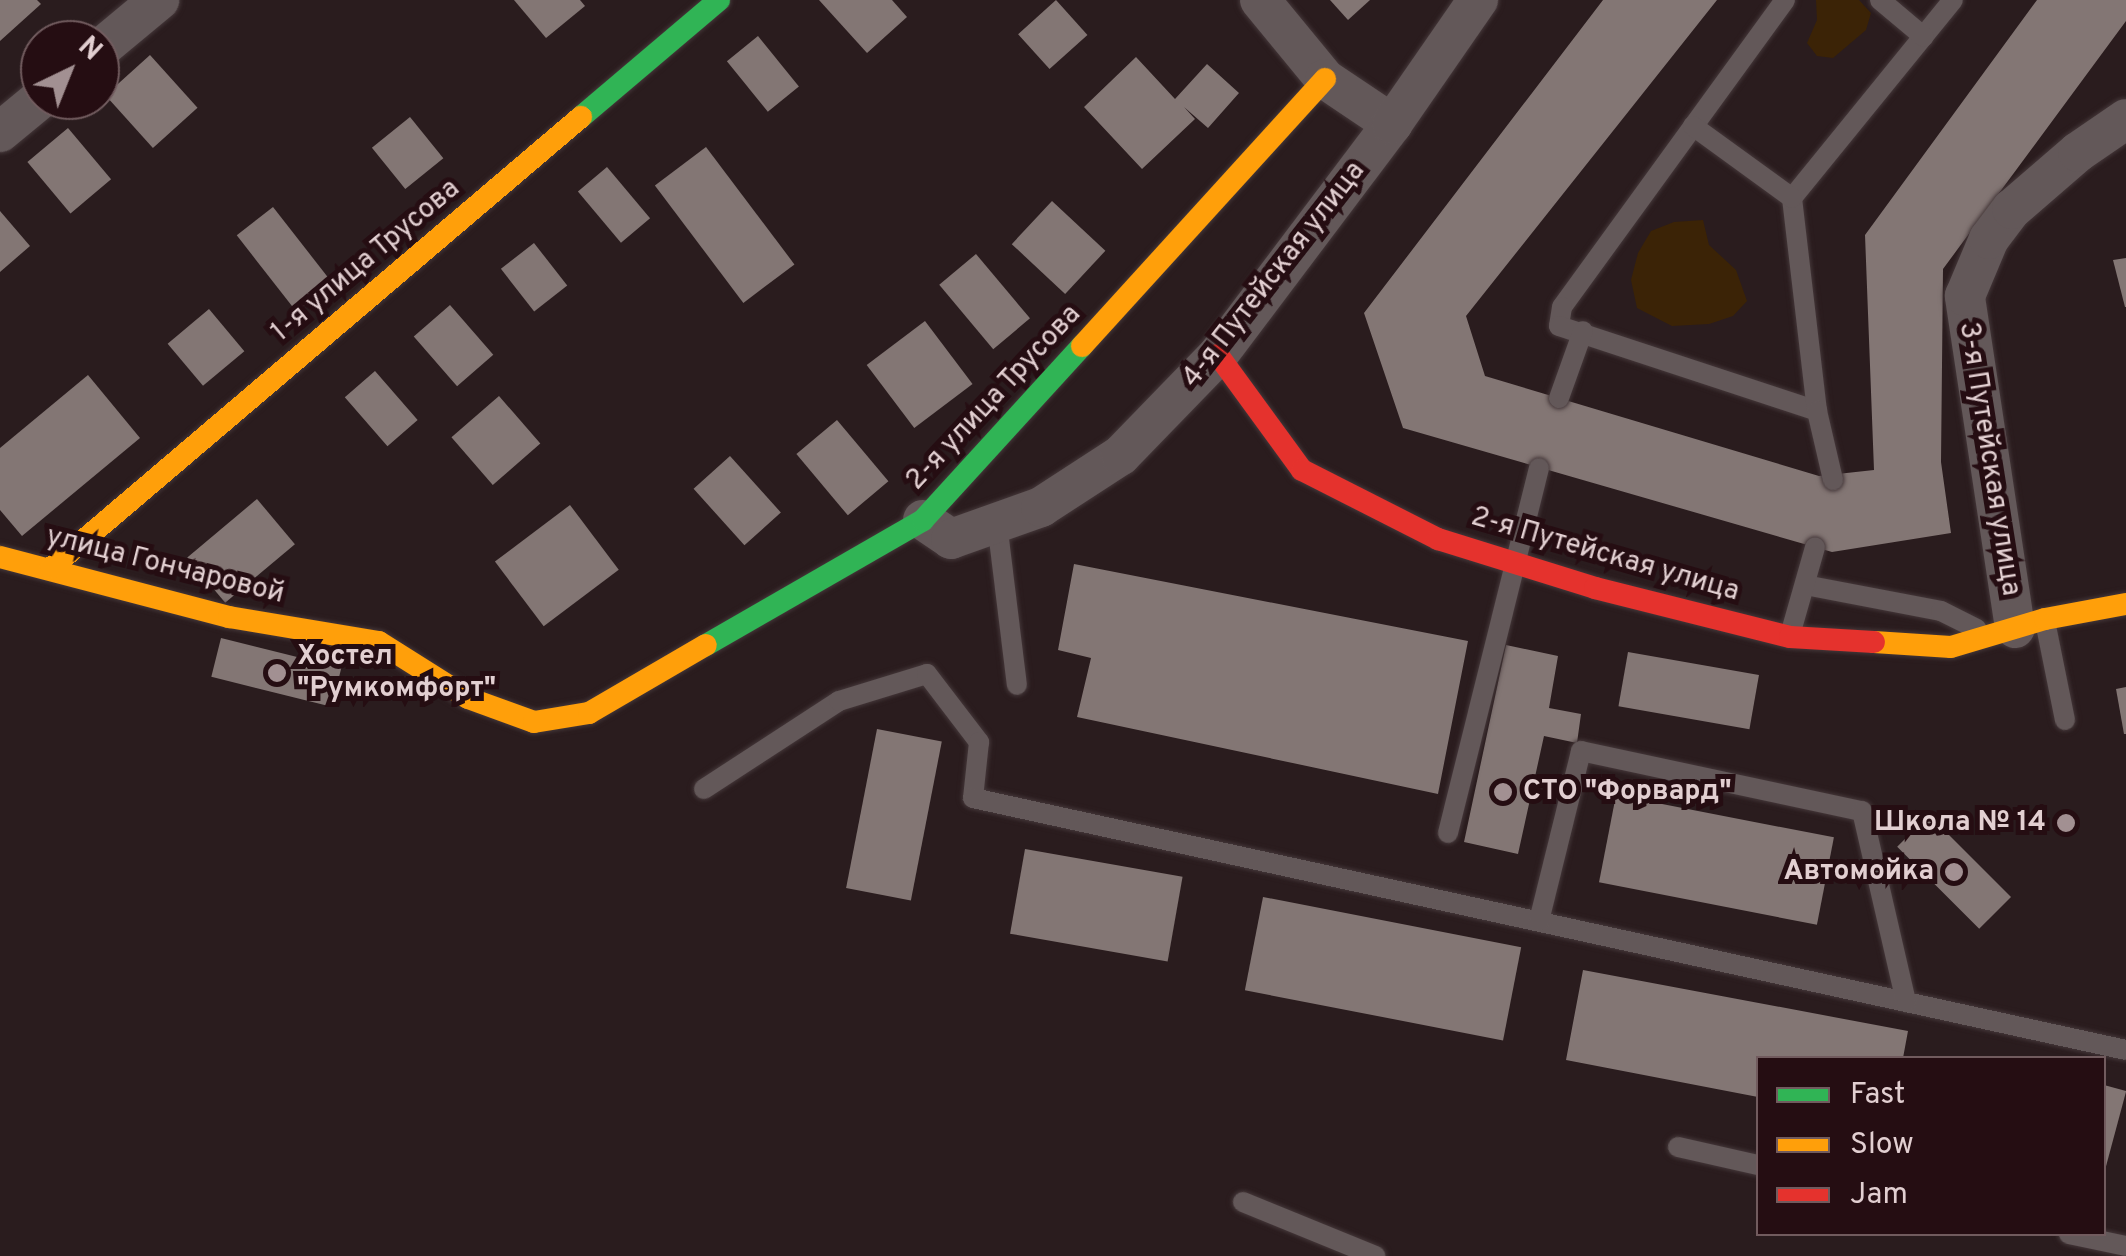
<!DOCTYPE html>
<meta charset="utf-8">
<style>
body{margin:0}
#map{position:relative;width:2126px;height:1256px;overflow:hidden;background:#2a1c1e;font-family:Overpass,sans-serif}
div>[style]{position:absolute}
.green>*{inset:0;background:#3b2306}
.building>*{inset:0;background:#837674;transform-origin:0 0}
.roads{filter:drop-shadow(0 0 2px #443739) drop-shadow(0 0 2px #443739)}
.lane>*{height:20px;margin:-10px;padding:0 10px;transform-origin:10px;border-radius:10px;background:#635859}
.street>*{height:40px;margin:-20px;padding:0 20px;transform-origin:20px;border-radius:20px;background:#635859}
.fast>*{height:22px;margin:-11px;padding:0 11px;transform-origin:11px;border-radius:11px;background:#30b455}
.slow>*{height:22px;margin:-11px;padding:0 11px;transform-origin:11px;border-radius:11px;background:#ff9f0a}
.jam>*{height:22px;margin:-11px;padding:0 11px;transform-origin:11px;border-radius:11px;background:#e5322d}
.dots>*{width:28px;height:28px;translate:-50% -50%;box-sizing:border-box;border:5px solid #250d12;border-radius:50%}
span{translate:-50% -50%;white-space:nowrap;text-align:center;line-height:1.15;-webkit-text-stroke:10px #250d12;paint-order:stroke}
.street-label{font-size:28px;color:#e2cfd1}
.poi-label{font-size:28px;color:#e2cfd1;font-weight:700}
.left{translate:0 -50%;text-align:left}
.right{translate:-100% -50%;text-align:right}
.legend{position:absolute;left:1756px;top:1056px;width:350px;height:180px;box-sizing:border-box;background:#250d12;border:2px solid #715b5e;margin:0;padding:12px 18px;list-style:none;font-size:30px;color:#e2cfd1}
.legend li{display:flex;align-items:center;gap:20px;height:50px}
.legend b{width:50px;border:2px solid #715b5e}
.north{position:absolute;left:20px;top:20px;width:100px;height:100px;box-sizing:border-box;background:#250d12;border:2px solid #715b5e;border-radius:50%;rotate:43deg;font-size:28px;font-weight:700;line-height:40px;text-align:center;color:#e2cfd1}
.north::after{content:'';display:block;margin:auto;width:35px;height:45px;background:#a29092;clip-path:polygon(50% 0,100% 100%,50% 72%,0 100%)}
</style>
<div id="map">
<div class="green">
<i style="clip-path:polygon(1816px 0,1859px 0,1871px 13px,1866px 30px,1833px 58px,1817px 56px,1807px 43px,1817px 20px)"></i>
<i style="clip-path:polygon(1703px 220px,1709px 245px,1736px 270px,1747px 301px,1733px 316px,1709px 324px,1672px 326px,1637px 308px,1631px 280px,1638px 253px,1651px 231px,1674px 222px)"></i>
</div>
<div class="building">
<i style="clip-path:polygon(0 0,37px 0,41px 4px,0 41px)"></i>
<i style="clip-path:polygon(514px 0,580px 0,585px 6px,546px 38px)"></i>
<i style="clip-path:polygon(819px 0,892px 0,907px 17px,867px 53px)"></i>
<i style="left:1056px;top:0;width:47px;height:51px;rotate:48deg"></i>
<i style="clip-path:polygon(1330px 0,1370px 0,1348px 20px)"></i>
<i style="clip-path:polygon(1603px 0,1717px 0,1466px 316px,1485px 376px,1819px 476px,1874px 470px,1865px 235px,2037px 0,2126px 0,2126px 21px,1943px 269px,1941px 462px,1951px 533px,1832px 552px,1403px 428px,1364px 313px)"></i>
<i style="left:758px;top:36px;width:65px;height:40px;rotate:51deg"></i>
<i style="left:150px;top:55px;width:71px;height:60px;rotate:48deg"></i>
<i style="clip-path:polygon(1136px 57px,1175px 99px,1207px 64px,1239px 93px,1208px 128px,1184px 107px,1195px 119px,1142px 169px,1084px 107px)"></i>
<i style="left:410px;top:117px;width:53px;height:49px;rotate:51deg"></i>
<i style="left:68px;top:128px;width:67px;height:53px;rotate:50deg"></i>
<i style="left:706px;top:147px;width:147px;height:64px;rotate:53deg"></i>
<i style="left:607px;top:167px;width:67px;height:38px;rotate:50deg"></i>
<i style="left:1052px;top:201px;width:73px;height:59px;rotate:43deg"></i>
<i style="left:273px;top:207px;width:97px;height:46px;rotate:52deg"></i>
<i style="clip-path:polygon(0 211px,30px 246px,0 272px)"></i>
<i style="left:534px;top:243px;width:54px;height:42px;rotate:52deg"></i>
<i style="left:976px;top:254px;width:84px;height:48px;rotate:50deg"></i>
<i style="clip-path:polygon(2126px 258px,2126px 307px,2125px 307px,2113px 260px)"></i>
<i style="left:450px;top:305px;width:66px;height:48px;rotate:49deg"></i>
<i style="left:209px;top:309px;width:55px;height:54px;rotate:50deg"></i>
<i style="left:925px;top:321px;width:79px;height:73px;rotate:53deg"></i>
<i style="left:375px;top:371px;width:65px;height:40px;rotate:49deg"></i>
<i style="clip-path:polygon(88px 375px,140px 438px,22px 536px,0 510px,0 448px)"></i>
<i style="left:499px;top:396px;width:63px;height:63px;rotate:49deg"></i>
<i style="left:837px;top:420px;width:80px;height:53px;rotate:50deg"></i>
<i style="left:730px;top:456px;width:76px;height:49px;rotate:48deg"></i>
<i style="left:257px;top:499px;width:59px;height:91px;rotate:50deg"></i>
<i style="left:570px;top:505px;width:81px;height:94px;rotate:53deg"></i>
<i style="clip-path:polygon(1074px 564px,1468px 641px,1438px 794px,1077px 717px,1091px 658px,1058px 650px)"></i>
<i style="left:221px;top:638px;width:124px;height:40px;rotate:14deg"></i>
<i style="clip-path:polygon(1506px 645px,1558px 656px,1549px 708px,1581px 714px,1577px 743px,1544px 736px,1518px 854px,1464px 842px)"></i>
<i style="left:1628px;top:652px;width:133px;height:55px;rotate:10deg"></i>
<i style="clip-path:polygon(2126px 687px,2126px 734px,2124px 734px,2116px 689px)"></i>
<i style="left:877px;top:729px;width:66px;height:162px;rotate:11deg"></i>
<i style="left:1616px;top:795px;width:222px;height:89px;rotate:11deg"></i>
<i style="left:1929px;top:815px;width:116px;height:45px;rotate:45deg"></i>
<i style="left:1025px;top:849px;width:160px;height:86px;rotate:10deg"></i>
<i style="left:1263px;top:897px;width:263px;height:95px;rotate:11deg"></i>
<i style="clip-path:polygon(1583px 970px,1908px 1031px,1903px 1058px,1758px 1058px,1758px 1097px,1566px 1060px)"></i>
<i style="left:2104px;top:1085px;width:23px;height:84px;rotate:15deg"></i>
</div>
<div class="roads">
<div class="lane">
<i style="left:1785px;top:0;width:379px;rotate:126deg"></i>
<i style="left:1562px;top:307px;width:19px;rotate:99deg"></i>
<i style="left:1559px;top:326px;width:272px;rotate:18.2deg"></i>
<i style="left:1817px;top:411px;width:214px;rotate:-96.7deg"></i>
<i style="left:1792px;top:198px;width:255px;rotate:-50.9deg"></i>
<i style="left:1880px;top:0;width:57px;rotate:40.1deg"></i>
<i style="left:1693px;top:126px;width:122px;rotate:36deg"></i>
<i style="left:1559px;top:398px;width:71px;rotate:-70.3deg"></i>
<i style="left:1817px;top:411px;width:71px;rotate:76.9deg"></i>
<i style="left:997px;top:523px;width:163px;rotate:83deg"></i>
<i style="left:1805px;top:585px;width:138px;rotate:10.8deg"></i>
<i style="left:1941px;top:611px;width:40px;rotate:26.6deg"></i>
<i style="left:2045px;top:621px;width:101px;rotate:78.6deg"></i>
<i style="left:1790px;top:635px;width:91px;rotate:-74.1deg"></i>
<i style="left:704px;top:789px;width:161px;rotate:-33.1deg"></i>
<i style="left:839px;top:701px;width:92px;rotate:-17.1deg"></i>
<i style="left:927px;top:674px;width:86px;rotate:52.6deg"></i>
<i style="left:979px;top:742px;width:56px;rotate:96.1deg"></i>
<i style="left:973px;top:798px;width:1180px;rotate:12.33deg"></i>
<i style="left:1448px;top:833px;width:376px;rotate:-76deg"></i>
<i style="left:1539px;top:921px;width:175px;rotate:-76.1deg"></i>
<i style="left:1581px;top:751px;width:287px;rotate:12.1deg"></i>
<i style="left:1862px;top:811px;width:196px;rotate:77deg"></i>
<i style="left:1678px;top:1147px;width:82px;rotate:12.7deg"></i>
<i style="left:1243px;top:1202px;width:143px;rotate:22.2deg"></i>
<i style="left:2069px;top:1234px;width:58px;rotate:11.9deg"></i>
</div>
<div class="street">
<i style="left:1260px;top:0;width:102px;rotate:50.6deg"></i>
<i style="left:1325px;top:79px;width:81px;rotate:33.9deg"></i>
<i style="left:100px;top:49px;width:77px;rotate:-39.7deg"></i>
<i style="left:0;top:132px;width:52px;rotate:-39.5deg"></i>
<i style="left:923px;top:520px;width:34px;rotate:34deg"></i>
<i style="left:951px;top:539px;width:96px;rotate:-19.6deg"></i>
<i style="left:1041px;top:507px;width:95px;rotate:-33deg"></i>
<i style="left:1121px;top:455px;width:139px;rotate:-45.9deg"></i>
<i style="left:1218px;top:355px;width:289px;rotate:-53deg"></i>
<i style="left:1392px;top:124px;width:151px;rotate:-55.3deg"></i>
<i style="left:2015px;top:628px;width:336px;rotate:-98.6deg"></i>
<i style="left:1965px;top:296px;width:62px;rotate:-67.2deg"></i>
<i style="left:1989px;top:239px;width:38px;rotate:-53deg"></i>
<i style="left:2012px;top:209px;width:87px;rotate:-40.8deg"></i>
<i style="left:2078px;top:152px;width:58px;rotate:-34.5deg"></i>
</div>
<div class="fast">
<i style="left:581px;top:117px;width:181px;rotate:-40.3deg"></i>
<i style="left:706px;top:645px;width:250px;rotate:-29.9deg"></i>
<i style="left:923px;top:520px;width:236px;rotate:-47.6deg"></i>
</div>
<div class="slow">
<i style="left:1082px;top:346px;width:361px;rotate:-47.7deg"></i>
<i style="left:0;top:557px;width:237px;rotate:14.7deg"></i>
<i style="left:229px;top:617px;width:152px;rotate:9.5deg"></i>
<i style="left:379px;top:642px;width:105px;rotate:32.2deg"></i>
<i style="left:468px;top:698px;width:70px;rotate:20deg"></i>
<i style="left:534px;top:722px;width:56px;rotate:-9.3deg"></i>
<i style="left:589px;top:713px;width:135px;rotate:-30.2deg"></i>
<i style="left:51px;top:568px;width:696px;rotate:-40.4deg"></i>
<i style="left:1874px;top:642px;width:77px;rotate:3.7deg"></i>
<i style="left:1951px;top:647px;width:98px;rotate:-16.6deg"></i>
<i style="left:2045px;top:619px;width:82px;rotate:-10.5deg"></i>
</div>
<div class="jam">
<i style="left:1218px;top:355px;width:142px;rotate:53.9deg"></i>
<i style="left:1302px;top:470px;width:153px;rotate:26.9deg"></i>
<i style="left:1438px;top:539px;width:164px;rotate:17.3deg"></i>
<i style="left:1595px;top:588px;width:201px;rotate:14.1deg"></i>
<i style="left:1790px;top:637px;width:84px;rotate:3.4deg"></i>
</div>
</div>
<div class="dots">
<i style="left:277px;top:673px;background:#a29092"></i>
<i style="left:1503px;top:792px;background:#a29092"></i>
<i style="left:2066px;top:823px;background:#a29092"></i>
<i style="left:1954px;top:872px;background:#a29092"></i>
</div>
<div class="street-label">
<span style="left:366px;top:261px;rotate:-40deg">1-я улица Трусова</span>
<span style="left:1274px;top:275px;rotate:-52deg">4-я Путейская улица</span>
<span style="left:994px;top:398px;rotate:-47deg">2-я улица Трусова</span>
<span style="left:1989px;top:459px;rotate:81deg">3-я Путейская улица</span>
<span style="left:1605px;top:555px;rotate:16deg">2-я Путейская улица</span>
<span style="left:165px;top:566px;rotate:14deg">улица Гончаровой</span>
</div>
<div class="poi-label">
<span class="left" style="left:297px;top:673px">Хостел<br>"Румкомфорт"</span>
<span class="left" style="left:1523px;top:792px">СТО "Форвард"</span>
<span class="right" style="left:2046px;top:823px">Школа № 14</span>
<span class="right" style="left:1934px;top:872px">Автомойка</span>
</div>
<ul class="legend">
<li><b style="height:12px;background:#30b455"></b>Fast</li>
<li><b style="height:12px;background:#ff9f0a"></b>Slow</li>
<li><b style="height:12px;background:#e5322d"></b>Jam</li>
</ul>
<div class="north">N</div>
</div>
